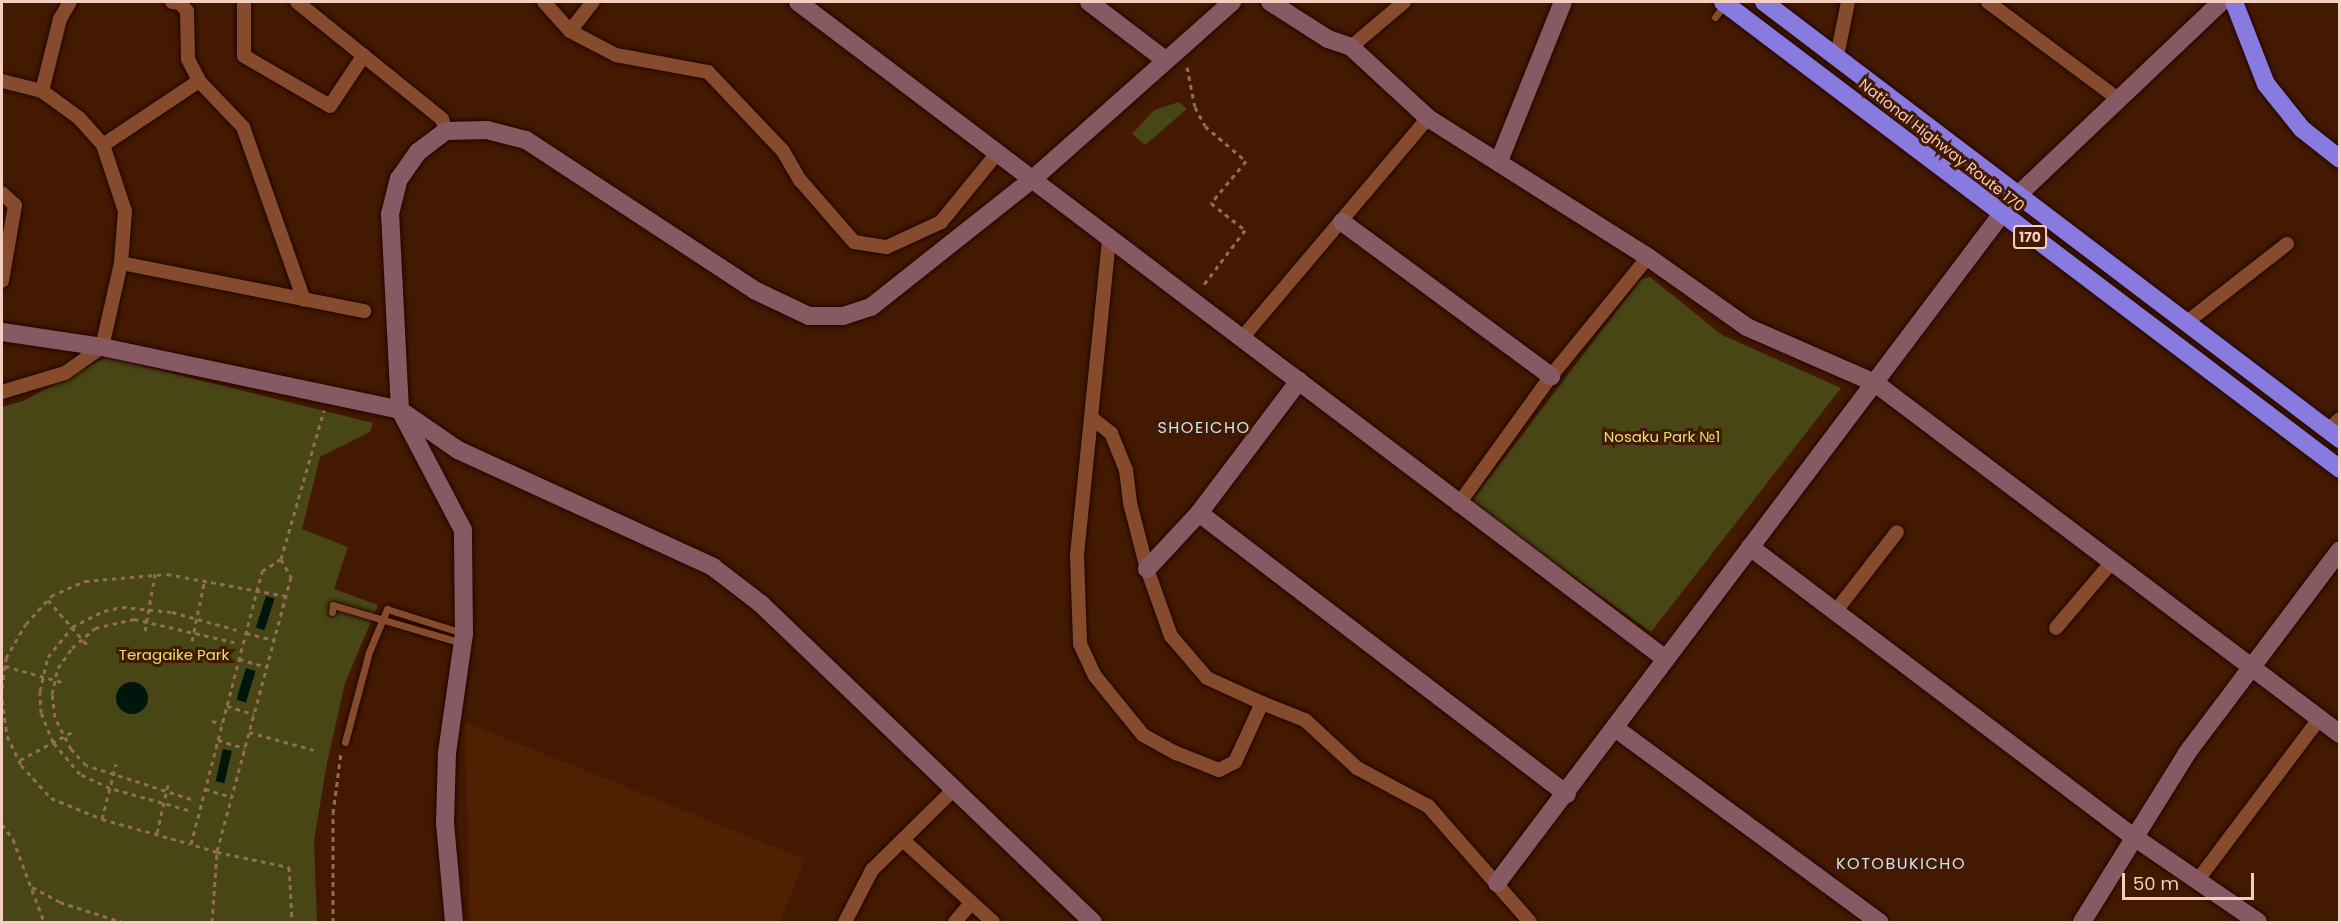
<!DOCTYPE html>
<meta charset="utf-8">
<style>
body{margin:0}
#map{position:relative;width:2341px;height:924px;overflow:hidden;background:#431901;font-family:Poppins,sans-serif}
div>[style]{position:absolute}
.built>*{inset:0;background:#4f2002}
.green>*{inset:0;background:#474614}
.water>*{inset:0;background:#00160d;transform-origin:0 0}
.round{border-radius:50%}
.path>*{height:3px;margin-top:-1.5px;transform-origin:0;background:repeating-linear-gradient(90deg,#936c57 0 4.5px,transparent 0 9px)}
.roads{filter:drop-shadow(0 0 2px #220600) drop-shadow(0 0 2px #220600)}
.lane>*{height:7px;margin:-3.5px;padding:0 3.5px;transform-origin:3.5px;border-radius:3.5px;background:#864b2c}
.street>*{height:14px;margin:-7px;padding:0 7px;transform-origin:7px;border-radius:7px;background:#864b2c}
.secondary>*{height:18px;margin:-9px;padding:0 9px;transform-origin:9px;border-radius:9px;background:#875962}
.highway>*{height:18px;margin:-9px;padding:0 9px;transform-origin:9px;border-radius:9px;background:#887adf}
span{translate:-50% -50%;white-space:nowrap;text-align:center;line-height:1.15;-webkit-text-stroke:6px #431901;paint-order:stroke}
.shield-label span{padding:2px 4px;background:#431901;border:2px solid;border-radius:4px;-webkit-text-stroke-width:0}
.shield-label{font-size:14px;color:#f2cfbe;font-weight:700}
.street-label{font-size:15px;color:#f2cfbe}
.park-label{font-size:15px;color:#e2e072}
.neighbourhood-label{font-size:16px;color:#c5e5f5;letter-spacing:1.5px}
.frame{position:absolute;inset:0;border:3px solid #f2cfbe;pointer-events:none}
.scale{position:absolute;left:2122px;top:873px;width:132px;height:27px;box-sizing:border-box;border:3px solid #f2cfbe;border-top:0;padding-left:8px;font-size:18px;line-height:21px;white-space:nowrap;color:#f2cfbe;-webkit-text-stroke:4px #431901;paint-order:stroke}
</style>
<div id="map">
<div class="built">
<i style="clip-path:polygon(465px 722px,805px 859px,780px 922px,470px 922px)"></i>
</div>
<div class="green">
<i style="clip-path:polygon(1179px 102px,1187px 109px,1145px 145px,1132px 134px,1154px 110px)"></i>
<i style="clip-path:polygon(1650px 277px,1722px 335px,1841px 388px,1651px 632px,1470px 503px,1641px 279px)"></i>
<i style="clip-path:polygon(106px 357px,373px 423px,370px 432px,320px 457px,302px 529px,348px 547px,334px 589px,378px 605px,345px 683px,327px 763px,314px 841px,317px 922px,2px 922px,2px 407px,23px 401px)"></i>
</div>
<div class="water">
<i style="left:266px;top:596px;width:9px;height:33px;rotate:18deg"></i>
<i style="left:246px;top:668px;width:10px;height:33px;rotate:17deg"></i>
<i class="round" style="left:116px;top:682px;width:32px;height:32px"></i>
<i style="left:223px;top:749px;width:9px;height:33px;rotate:13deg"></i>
</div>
<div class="path">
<i style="left:1187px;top:67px;width:41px;rotate:78.7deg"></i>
<i style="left:1195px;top:107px;width:21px;rotate:62deg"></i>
<i style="left:1205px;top:126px;width:54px;rotate:40.5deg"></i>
<i style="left:1246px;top:161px;width:55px;rotate:129.8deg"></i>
<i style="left:1211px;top:203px;width:43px;rotate:38.5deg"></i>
<i style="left:1245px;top:230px;width:71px;rotate:127deg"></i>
<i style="left:281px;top:559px;width:21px;rotate:61deg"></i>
<i style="left:291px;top:577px;width:285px;rotate:105.1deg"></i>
<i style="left:217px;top:852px;width:27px;rotate:-163deg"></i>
<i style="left:191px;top:844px;width:282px;rotate:-75.4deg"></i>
<i style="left:262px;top:571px;width:22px;rotate:-32deg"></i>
<i style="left:281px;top:559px;width:155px;rotate:-73.9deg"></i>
<i style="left:48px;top:600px;width:62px;rotate:48.9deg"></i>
<i style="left:145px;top:631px;width:58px;rotate:-80deg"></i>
<i style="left:246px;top:633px;width:29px;rotate:14deg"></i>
<i style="left:192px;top:641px;width:63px;rotate:-78.2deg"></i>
<i style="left:239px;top:659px;width:29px;rotate:16deg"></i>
<i style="left:5px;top:666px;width:62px;rotate:15.8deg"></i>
<i style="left:2px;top:688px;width:30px;rotate:-82deg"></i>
<i style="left:6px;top:658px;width:39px;rotate:-60deg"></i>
<i style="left:26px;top:624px;width:38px;rotate:-48deg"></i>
<i style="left:51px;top:596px;width:37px;rotate:-24deg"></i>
<i style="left:85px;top:581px;width:82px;rotate:-4.9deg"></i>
<i style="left:167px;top:574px;width:121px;rotate:10.5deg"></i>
<i style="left:2px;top:700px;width:36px;rotate:82deg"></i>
<i style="left:7px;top:736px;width:32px;rotate:64deg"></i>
<i style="left:21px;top:765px;width:45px;rotate:47.7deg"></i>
<i style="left:51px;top:798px;width:55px;rotate:22.4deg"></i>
<i style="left:102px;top:819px;width:92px;rotate:15.7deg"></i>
<i style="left:227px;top:706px;width:28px;rotate:17deg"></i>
<i style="left:212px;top:721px;width:10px;rotate:17deg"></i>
<i style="left:249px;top:732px;width:67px;rotate:15.5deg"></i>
<i style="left:218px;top:740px;width:28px;rotate:17deg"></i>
<i style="left:20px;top:760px;width:61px;rotate:-28.2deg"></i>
<i style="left:205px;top:789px;width:28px;rotate:17deg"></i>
<i style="left:191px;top:799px;width:110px;rotate:-162.1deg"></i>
<i style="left:86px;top:765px;width:22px;rotate:-133deg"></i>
<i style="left:71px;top:749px;width:36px;rotate:-117deg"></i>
<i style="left:55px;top:717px;width:23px;rotate:-97deg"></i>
<i style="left:52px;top:694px;width:27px;rotate:-77deg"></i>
<i style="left:58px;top:668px;width:24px;rotate:-55deg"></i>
<i style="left:72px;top:648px;width:30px;rotate:-41deg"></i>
<i style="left:95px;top:628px;width:40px;rotate:-13deg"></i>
<i style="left:134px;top:619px;width:103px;rotate:13deg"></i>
<i style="left:188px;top:810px;width:81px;rotate:-164.2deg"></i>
<i style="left:110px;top:788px;width:33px;rotate:-155deg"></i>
<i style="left:80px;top:774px;width:42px;rotate:-130.2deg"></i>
<i style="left:53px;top:742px;width:31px;rotate:-112deg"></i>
<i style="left:41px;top:713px;width:22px;rotate:-93deg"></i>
<i style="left:40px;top:691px;width:35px;rotate:-77deg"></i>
<i style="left:48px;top:657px;width:38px;rotate:-51deg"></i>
<i style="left:72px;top:627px;width:36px;rotate:-27deg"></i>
<i style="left:104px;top:611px;width:18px;rotate:-13deg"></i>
<i style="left:122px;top:607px;width:50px;rotate:5.7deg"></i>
<i style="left:172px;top:612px;width:67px;rotate:15.5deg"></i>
<i style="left:102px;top:819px;width:57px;rotate:-75.7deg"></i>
<i style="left:2px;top:824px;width:19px;rotate:54deg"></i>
<i style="left:13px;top:839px;width:89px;rotate:69.5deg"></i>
<i style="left:157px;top:833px;width:54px;rotate:-77.2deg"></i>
<i style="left:32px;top:887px;width:32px;rotate:28deg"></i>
<i style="left:60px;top:902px;width:65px;rotate:17.9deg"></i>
<i style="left:212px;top:922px;width:70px;rotate:-85.9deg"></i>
<i style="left:217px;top:852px;width:74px;rotate:11.8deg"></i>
<i style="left:289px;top:867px;width:55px;rotate:86.9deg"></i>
<i style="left:333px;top:922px;width:109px;rotate:-90deg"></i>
<i style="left:333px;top:813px;width:61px;rotate:-82.4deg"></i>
</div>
<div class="roads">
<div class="lane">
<i style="left:1715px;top:17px;width:15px;rotate:-53deg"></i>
<i style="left:332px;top:612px;width:7px;rotate:-82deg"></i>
<i style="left:333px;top:605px;width:134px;rotate:16.4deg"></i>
<i style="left:345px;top:742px;width:93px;rotate:-75.1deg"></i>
<i style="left:369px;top:652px;width:47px;rotate:-67.3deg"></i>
<i style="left:387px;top:609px;width:79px;rotate:17.7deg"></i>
</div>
<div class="street">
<i style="left:172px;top:2px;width:8px;rotate:7deg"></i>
<i style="left:180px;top:3px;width:11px;rotate:49deg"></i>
<i style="left:187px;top:11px;width:48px;rotate:88.8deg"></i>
<i style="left:188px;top:59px;width:25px;rotate:63deg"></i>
<i style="left:199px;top:81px;width:64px;rotate:46.3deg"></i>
<i style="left:243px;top:127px;width:183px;rotate:70.6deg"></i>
<i style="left:244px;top:2px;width:54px;rotate:90deg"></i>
<i style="left:244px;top:56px;width:99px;rotate:30.2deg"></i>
<i style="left:330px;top:106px;width:61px;rotate:-56.3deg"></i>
<i style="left:297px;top:2px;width:186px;rotate:38.9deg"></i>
<i style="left:442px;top:119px;width:13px;rotate:72deg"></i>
<i style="left:544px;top:2px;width:39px;rotate:48deg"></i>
<i style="left:570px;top:31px;width:52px;rotate:27.6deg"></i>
<i style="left:616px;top:55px;width:94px;rotate:10.5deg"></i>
<i style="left:708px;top:72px;width:109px;rotate:46.5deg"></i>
<i style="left:783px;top:151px;width:34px;rotate:60deg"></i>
<i style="left:800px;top:180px;width:82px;rotate:48.9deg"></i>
<i style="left:854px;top:242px;width:33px;rotate:9deg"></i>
<i style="left:887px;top:247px;width:60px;rotate:-24.8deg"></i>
<i style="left:941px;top:222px;width:90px;rotate:-50.8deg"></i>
<i style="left:1988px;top:2px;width:162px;rotate:36.7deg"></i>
<i style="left:570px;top:31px;width:37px;rotate:-52deg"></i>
<i style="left:1351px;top:47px;width:70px;rotate:-40.3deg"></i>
<i style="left:1837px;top:56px;width:55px;rotate:-78.5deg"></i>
<i style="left:2px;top:81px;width:41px;rotate:14deg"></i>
<i style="left:42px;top:91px;width:46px;rotate:36.1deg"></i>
<i style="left:79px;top:118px;width:36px;rotate:48deg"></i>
<i style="left:103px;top:145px;width:70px;rotate:71.6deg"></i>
<i style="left:125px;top:211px;width:52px;rotate:94.4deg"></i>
<i style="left:121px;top:263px;width:86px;rotate:102.7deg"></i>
<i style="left:102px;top:347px;width:45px;rotate:144.9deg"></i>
<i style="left:65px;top:373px;width:66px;rotate:163.2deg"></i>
<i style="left:42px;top:91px;width:74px;rotate:-76deg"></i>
<i style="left:60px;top:19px;width:20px;rotate:-60deg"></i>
<i style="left:103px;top:145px;width:115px;rotate:-33.7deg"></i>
<i style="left:2px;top:193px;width:18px;rotate:43deg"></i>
<i style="left:15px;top:205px;width:77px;rotate:99.7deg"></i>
<i style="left:1109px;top:240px;width:318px;rotate:95.8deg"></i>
<i style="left:1077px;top:556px;width:88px;rotate:88deg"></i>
<i style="left:1080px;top:644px;width:35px;rotate:65deg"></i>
<i style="left:1095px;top:676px;width:76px;rotate:50.9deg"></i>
<i style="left:1143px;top:735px;width:38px;rotate:29deg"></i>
<i style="left:1176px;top:753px;width:46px;rotate:21.6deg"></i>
<i style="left:1219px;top:770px;width:18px;rotate:-27deg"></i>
<i style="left:1235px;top:762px;width:65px;rotate:-65.4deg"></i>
<i style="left:1262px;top:703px;width:46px;rotate:21.6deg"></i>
<i style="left:1305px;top:720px;width:71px;rotate:42.7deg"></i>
<i style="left:1357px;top:768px;width:81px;rotate:28.2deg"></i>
<i style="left:1428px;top:806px;width:154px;rotate:48.7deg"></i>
<i style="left:121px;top:263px;width:248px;rotate:11.2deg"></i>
<i style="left:2187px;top:322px;width:127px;rotate:-38deg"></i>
<i style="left:1242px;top:338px;width:288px;rotate:-49.8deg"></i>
<i style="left:1093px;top:419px;width:23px;rotate:38deg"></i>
<i style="left:1111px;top:433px;width:40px;rotate:68deg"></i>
<i style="left:1126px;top:470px;width:33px;rotate:83deg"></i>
<i style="left:1130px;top:503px;width:68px;rotate:75.6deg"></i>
<i style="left:1147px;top:569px;width:71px;rotate:70.3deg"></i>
<i style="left:1171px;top:636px;width:55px;rotate:49.4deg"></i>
<i style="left:1207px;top:678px;width:60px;rotate:24.4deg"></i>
<i style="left:2328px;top:430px;width:16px;rotate:-43deg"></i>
<i style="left:1458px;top:505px;width:159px;rotate:-54.2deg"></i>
<i style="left:1551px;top:376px;width:154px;rotate:-50.8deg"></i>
<i style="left:1835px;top:612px;width:101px;rotate:-52.2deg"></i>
<i style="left:2056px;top:628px;width:87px;rotate:-49.7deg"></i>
<i style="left:904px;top:841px;width:120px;rotate:42.3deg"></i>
<i style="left:2197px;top:881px;width:203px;rotate:-53deg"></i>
<i style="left:845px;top:922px;width:59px;rotate:-62.6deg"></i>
<i style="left:872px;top:870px;width:114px;rotate:-44.6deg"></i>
<i style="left:955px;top:922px;width:23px;rotate:-50deg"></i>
</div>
<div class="secondary">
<i style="left:798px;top:2px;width:1086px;rotate:37.14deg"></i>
<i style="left:1089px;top:2px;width:96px;rotate:37.3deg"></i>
<i style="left:1270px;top:2px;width:69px;rotate:32.5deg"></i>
<i style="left:1328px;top:39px;width:24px;rotate:19deg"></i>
<i style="left:1351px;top:47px;width:105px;rotate:42.7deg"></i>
<i style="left:1428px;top:118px;width:260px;rotate:32.3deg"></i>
<i style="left:1648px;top:257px;width:121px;rotate:35.3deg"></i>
<i style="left:1747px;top:327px;width:140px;rotate:23.6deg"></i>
<i style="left:1875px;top:383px;width:583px;rotate:37.05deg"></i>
<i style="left:1499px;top:161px;width:171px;rotate:-68.1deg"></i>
<i style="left:1342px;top:222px;width:260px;rotate:36.4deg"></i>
<i style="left:2px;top:332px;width:101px;rotate:8.5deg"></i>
<i style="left:102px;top:347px;width:305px;rotate:11.9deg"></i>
<i style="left:400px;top:410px;width:70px;rotate:34.6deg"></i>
<i style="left:458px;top:450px;width:281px;rotate:24.6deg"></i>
<i style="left:713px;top:567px;width:61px;rotate:37.6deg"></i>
<i style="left:761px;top:604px;width:460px;rotate:43.8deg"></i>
<i style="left:1199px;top:513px;width:463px;rotate:37.4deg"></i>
<i style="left:1750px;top:547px;width:481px;rotate:37.1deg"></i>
<i style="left:2134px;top:837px;width:150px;rotate:34.4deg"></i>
<i style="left:1147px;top:569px;width:76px;rotate:-47.1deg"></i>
<i style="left:1199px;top:513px;width:166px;rotate:-52.9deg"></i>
<i style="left:1615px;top:728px;width:328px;rotate:36.3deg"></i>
<i style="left:1497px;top:883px;width:837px;rotate:-52.97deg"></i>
<i style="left:2001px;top:215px;width:29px;rotate:-49deg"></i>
<i style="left:2020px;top:193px;width:277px;rotate:-43.5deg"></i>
<i style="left:454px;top:922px;width:99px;rotate:-95.2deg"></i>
<i style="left:445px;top:823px;width:70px;rotate:-88.4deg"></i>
<i style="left:447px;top:753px;width:120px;rotate:-81.9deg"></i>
<i style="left:464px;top:634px;width:104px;rotate:-90.6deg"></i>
<i style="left:463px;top:530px;width:136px;rotate:-117.7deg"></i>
<i style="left:400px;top:410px;width:196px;rotate:-92.9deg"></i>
<i style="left:390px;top:214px;width:36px;rotate:-76deg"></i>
<i style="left:399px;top:179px;width:33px;rotate:-55deg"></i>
<i style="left:418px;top:152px;width:35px;rotate:-37deg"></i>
<i style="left:446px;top:131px;width:41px;rotate:-1.4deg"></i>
<i style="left:487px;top:130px;width:40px;rotate:14.4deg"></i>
<i style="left:526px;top:140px;width:273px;rotate:33.3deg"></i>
<i style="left:754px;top:290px;width:61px;rotate:25.3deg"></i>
<i style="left:809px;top:316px;width:34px"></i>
<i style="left:843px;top:316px;width:29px;rotate:-18deg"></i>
<i style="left:871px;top:307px;width:208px;rotate:-38.4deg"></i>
<i style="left:1034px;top:178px;width:265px;rotate:-41.6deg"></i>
<i style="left:2082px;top:922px;width:199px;rotate:-58.1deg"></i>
<i style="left:2187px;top:753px;width:254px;rotate:-53deg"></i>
</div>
<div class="highway">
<i style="left:1723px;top:2px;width:774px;rotate:37.12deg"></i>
<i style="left:1764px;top:2px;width:723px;rotate:37.19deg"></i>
<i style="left:2234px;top:2px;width:88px;rotate:68.7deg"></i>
<i style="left:2266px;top:84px;width:58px;rotate:51.3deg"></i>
<i style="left:2302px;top:129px;width:48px;rotate:38.3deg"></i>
</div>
</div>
<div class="shield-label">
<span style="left:2030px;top:237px">170</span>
</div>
<div class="street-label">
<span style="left:1942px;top:145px;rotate:38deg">National Highway Route 170</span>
</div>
<div class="park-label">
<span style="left:1662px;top:437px">Nosaku Park №1</span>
<span style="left:174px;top:655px">Teragaike Park</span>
</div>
<div class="neighbourhood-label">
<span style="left:1204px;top:428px">SHOEICHO</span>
<span style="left:1901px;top:864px">KOTOBUKICHO</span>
</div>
<div class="frame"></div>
<div class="scale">50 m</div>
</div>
